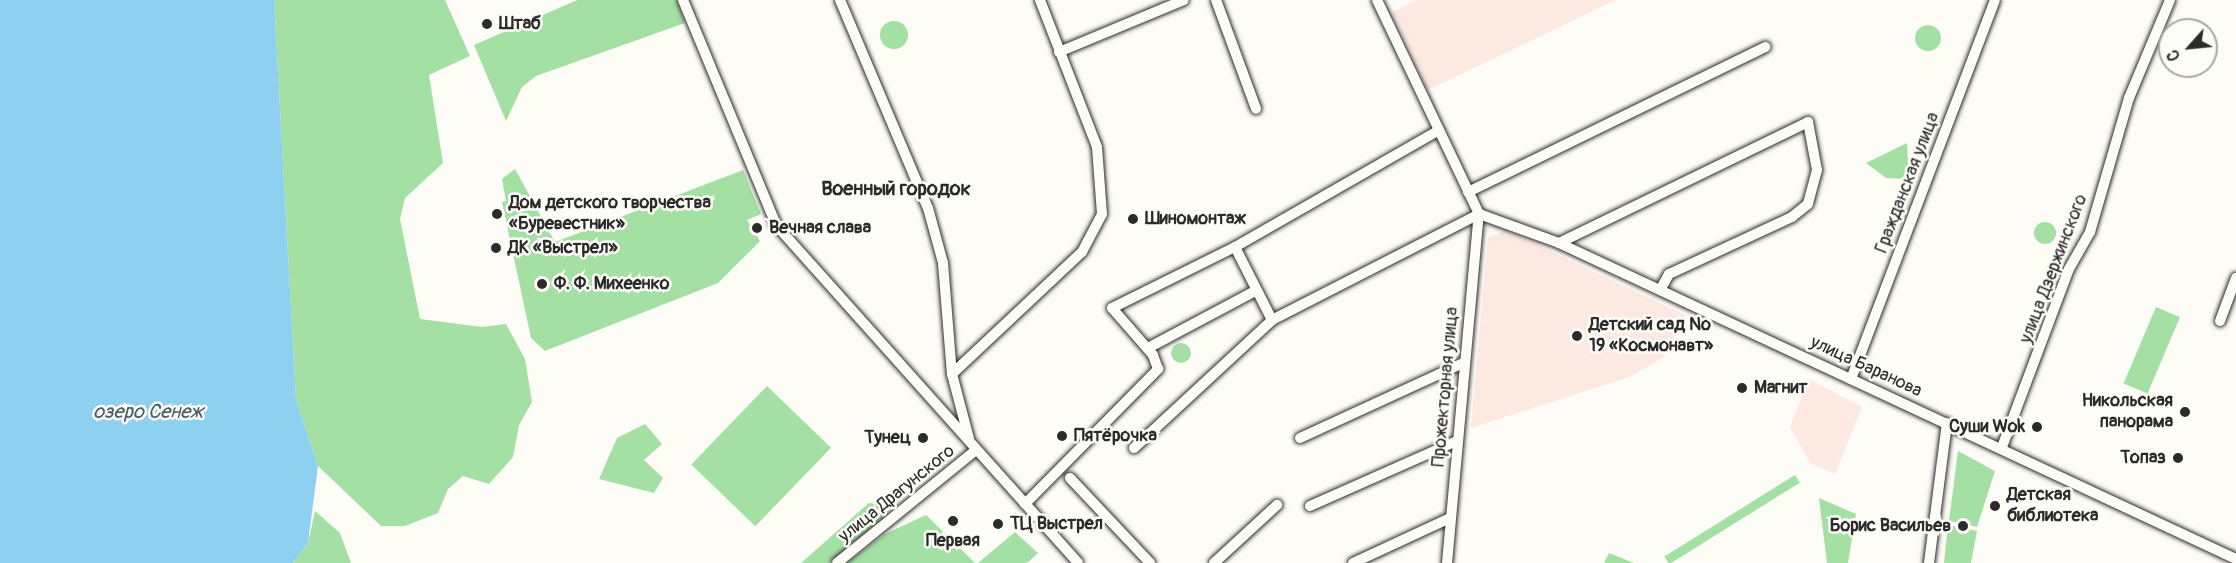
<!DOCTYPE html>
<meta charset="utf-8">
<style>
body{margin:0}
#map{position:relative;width:2236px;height:563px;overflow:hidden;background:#fdfcf7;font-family:Pangolin,sans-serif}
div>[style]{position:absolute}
.built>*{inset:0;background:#fceae2}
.green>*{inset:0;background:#a4dfa4;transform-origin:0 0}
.round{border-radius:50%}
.water>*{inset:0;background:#8ed0ef}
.roads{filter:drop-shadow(0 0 2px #2b2b2b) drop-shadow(0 0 2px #2b2b2b)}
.minor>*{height:10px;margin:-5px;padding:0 5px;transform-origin:5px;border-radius:5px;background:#fdfcf7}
.dots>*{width:16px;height:16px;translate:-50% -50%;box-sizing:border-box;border:3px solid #fdfcf7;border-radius:50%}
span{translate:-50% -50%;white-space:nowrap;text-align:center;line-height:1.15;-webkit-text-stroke:5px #fdfcf7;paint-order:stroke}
.poi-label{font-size:18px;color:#2b2b2b;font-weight:700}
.left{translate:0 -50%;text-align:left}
.right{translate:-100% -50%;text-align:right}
.street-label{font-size:18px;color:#2b2b2b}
.neighbourhood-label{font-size:20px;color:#2b2b2b;font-weight:700}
.water-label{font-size:20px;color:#495d66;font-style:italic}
.north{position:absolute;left:2158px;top:18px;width:60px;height:60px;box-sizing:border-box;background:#fdfcf7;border:2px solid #a9a8a5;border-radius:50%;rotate:243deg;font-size:16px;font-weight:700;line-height:24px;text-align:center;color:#2b2b2b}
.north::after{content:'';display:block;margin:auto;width:21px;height:27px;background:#2b2b2b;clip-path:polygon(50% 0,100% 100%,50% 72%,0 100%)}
</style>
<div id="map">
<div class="built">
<i style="clip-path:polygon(1416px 0,1616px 0,1428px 90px,1392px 12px)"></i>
<i style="clip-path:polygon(1506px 230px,1685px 315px,1664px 357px,1632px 376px,1471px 428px,1488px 238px)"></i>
<i style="clip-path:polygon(1809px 379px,1862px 407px,1835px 474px,1810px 463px,1790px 427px)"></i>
</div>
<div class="green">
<i style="clip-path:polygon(274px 0,445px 0,470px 56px,429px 75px,443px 163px,405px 198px,400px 219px,420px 319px,482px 327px,506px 324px,525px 359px,532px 402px,519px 425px,513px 457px,489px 484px,463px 476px,448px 489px,438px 513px,405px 526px,381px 526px,318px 466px,296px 399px)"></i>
<i style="clip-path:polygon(577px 0,677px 0,685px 23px,536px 76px,522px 87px,506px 121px,474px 45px)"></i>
<i class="round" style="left:880px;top:21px;width:28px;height:28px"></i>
<i class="round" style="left:1915px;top:25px;width:26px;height:26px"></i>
<i style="clip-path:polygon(1907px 143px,1909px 179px,1886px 178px,1866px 163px)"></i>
<i style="clip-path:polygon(515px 169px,555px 242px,743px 170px,761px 214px,747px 220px,760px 241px,718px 283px,545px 351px,531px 338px,502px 202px,506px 201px,502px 179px)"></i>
<i class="round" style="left:2034px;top:222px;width:22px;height:22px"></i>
<i style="left:2156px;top:307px;width:26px;height:83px;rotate:23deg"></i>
<i class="round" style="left:1171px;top:343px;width:20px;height:20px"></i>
<i style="left:767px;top:386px;width:89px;height:109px;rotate:44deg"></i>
<i style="clip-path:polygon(645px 424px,662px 444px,644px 460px,663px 478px,654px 493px,599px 479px,617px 438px)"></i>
<i style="clip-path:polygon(1958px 451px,1995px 471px,1977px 527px,1949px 521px)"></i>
<i style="left:1795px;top:475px;width:9px;height:154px;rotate:58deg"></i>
<i style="clip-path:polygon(1819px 498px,1856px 514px,1848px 563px,1827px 563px)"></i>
<i style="clip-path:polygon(869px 503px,881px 505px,890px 516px,829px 563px,801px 563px)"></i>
<i style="clip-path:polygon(315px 511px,340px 533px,351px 563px,293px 563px,308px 543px)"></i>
<i style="clip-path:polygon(926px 515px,975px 563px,847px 563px,885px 534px)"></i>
<i style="clip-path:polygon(1948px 525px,1977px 531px,1971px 563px,1944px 563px)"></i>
<i style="clip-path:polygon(1015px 532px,1038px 553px,1027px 563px,978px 563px)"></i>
<i style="clip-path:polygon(1609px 553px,1634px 563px,1604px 563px)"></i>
</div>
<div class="water">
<i style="clip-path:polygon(0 0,274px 0,296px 399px,318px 466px,308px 543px,293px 563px,0 563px)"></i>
</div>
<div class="roads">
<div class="minor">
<i style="left:683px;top:0;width:243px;rotate:67.5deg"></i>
<i style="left:776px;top:225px;width:453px;rotate:48.2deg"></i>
<i style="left:840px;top:0;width:226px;rotate:67.1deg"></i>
<i style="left:928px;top:208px;width:57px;rotate:74.7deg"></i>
<i style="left:943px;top:263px;width:111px;rotate:85.4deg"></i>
<i style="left:952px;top:374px;width:67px;rotate:75.3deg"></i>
<i style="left:1216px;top:0;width:116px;rotate:69.8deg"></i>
<i style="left:1377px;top:0;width:237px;rotate:64.5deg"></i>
<i style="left:1059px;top:52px;width:135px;rotate:-22.6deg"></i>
<i style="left:1468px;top:192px;width:331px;rotate:-26deg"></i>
<i style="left:1479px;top:214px;width:85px;rotate:19.9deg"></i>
<i style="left:1559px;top:243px;width:747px;rotate:25.02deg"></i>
<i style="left:1559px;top:243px;width:277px;rotate:-25.9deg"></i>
<i style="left:1808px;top:122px;width:49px;rotate:79.4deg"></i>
<i style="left:1817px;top:170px;width:35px;rotate:105deg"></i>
<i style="left:1808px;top:204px;width:21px;rotate:141deg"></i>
<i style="left:1792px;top:217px;width:136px;rotate:155.1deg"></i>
<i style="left:1669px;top:274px;width:18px;rotate:119deg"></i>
<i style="left:1235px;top:247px;width:82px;rotate:63.1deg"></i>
<i style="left:2220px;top:321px;width:46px;rotate:-69.6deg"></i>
<i style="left:1148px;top:348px;width:123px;rotate:-28deg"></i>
<i style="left:952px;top:374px;width:178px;rotate:-43.2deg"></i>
<i style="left:1082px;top:252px;width:43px;rotate:-62.2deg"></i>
<i style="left:1102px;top:214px;width:67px;rotate:-94.3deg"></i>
<i style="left:1097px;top:147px;width:158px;rotate:-111.2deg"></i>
<i style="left:1851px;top:379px;width:405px;rotate:-69.2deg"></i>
<i style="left:1300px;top:438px;width:179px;rotate:-24.7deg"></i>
<i style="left:2002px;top:447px;width:190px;rotate:-69.4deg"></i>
<i style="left:2069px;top:269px;width:43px;rotate:-60.4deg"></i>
<i style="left:2090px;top:232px;width:140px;rotate:-73.8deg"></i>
<i style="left:2129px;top:98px;width:106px;rotate:-67.3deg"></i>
<i style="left:1134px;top:448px;width:188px;rotate:-42.8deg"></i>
<i style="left:1272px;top:320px;width:233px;rotate:-27.1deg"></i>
<i style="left:1070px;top:478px;width:117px;rotate:46.7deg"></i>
<i style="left:1025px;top:504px;width:190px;rotate:-45.4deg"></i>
<i style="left:1158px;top:369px;width:15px;rotate:-110deg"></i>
<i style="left:1153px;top:355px;width:62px;rotate:-131.1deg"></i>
<i style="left:1112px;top:308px;width:137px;rotate:-26.4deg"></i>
<i style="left:1235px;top:247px;width:235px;rotate:-29.8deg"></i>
<i style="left:1310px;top:506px;width:161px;rotate:-23.9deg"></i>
<i style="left:837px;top:563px;width:179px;rotate:-39.1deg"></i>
<i style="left:1214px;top:563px;width:86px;rotate:-42.6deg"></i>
<i style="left:1353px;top:563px;width:107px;rotate:-24.9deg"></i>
<i style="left:1447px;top:563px;width:350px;rotate:-84.8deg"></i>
<i style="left:1929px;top:563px;width:141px;rotate:-82.7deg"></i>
</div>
</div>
<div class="dots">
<i style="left:487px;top:24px;background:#2b2b2b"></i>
<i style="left:497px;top:214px;background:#2b2b2b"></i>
<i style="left:1133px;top:219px;background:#2b2b2b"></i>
<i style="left:757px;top:228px;background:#2b2b2b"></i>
<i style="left:496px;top:248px;background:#2b2b2b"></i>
<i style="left:542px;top:284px;background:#2b2b2b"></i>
<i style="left:1577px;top:336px;background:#2b2b2b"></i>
<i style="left:1742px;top:388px;background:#2b2b2b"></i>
<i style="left:2185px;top:412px;background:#2b2b2b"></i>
<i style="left:2037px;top:427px;background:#2b2b2b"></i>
<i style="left:1062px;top:436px;background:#2b2b2b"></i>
<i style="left:923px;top:438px;background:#2b2b2b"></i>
<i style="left:2178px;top:458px;background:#2b2b2b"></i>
<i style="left:1995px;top:506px;background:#2b2b2b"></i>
<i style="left:953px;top:521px;background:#2b2b2b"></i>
<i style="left:998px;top:524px;background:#2b2b2b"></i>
<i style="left:1963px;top:526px;background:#2b2b2b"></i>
</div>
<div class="poi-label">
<span class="left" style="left:499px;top:24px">Штаб</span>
<span class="left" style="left:509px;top:214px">Дом детского творчества<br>«Буревестник»</span>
<span class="left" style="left:1145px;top:219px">Шиномонтаж</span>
<span class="left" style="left:769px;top:228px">Вечная слава</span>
<span class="left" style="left:508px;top:248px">ДК «Выстрел»</span>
<span class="left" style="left:554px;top:284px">Ф. Ф. Михеенко</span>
<span class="left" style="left:1589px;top:336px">Детский сад №<br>19 «Космонавт»</span>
<span class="left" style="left:1754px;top:388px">Магнит</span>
<span class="right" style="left:2173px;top:412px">Никольская<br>панорама</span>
<span class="right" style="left:2025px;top:427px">Суши Wok</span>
<span class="left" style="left:1074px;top:436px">Пятёрочка</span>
<span class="right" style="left:911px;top:438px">Тунец</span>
<span class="right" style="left:2166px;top:458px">Топаз</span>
<span class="left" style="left:2007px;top:506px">Детская<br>библиотека</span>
<span class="left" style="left:1010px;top:524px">ТЦ Выстрел</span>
<span class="right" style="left:1951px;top:526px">Борис Васильев</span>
<span style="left:953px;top:541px">Первая</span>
</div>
<div class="street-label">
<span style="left:1908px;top:183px;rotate:-69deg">Гражданская улица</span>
<span style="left:2054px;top:269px;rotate:-69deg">улица Дзержинского</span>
<span style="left:1866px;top:367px;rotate:25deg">улица Баранова</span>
<span style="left:1446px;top:387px;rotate:-85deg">Прожекторная улица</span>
<span style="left:897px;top:494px;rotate:-39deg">улица Драгунского</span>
</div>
<div class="neighbourhood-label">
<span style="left:896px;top:188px">Военный городок</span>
</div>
<div class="water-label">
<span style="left:148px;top:411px">озеро Сенеж</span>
</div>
<div class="north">С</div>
</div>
